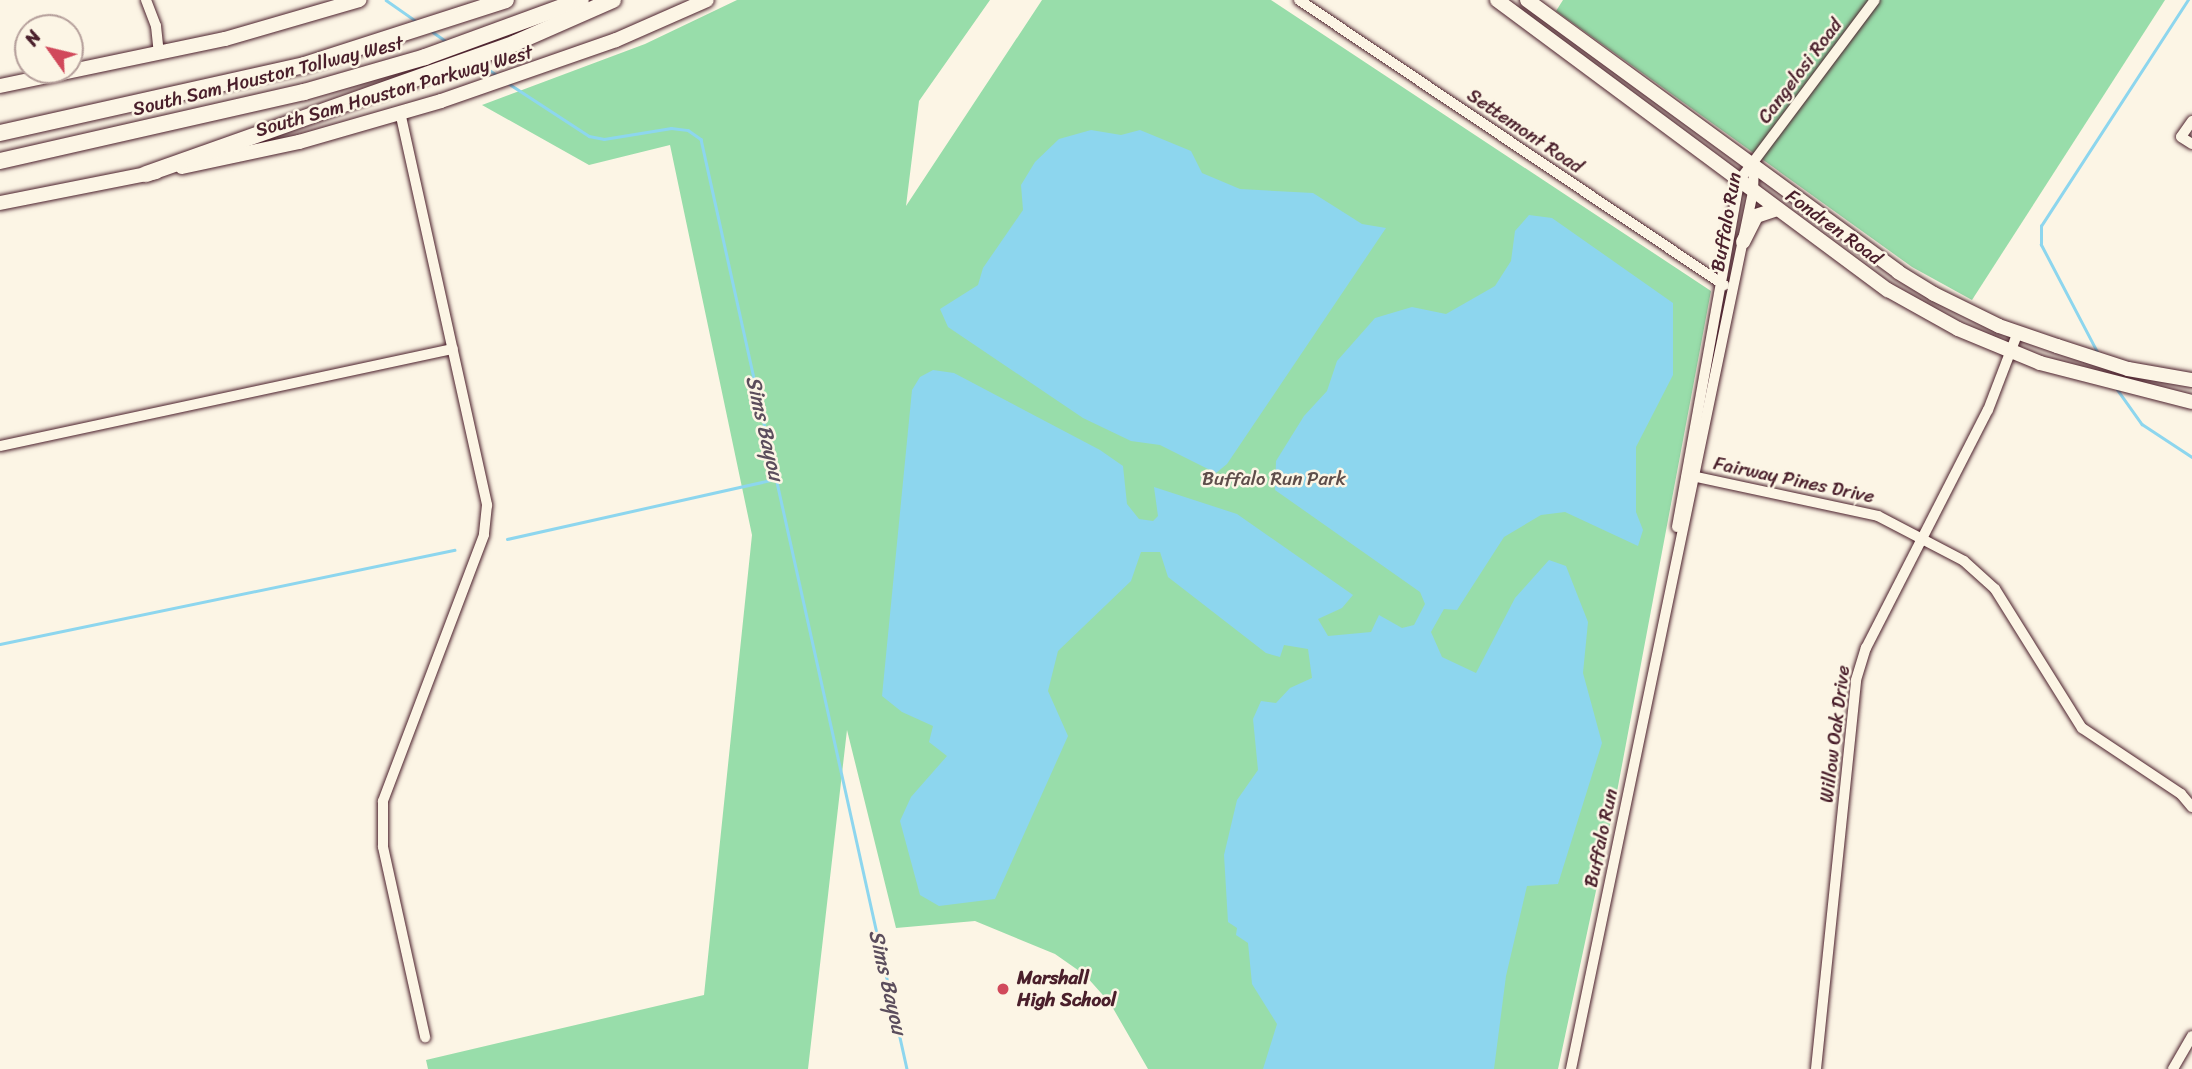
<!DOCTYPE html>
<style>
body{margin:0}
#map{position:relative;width:2192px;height:1069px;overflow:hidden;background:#fcf5e5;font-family:Sriracha,sans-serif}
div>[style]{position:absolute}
.green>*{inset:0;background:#98ddaa}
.water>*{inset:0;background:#8dd6ee}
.stream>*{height:2.5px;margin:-1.25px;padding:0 1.25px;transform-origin:1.25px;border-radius:1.25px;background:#8dd6ee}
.roads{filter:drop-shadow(0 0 2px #4a1f2b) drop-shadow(0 0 2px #4a1f2b)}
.minor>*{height:10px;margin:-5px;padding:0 5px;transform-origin:5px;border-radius:5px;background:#fcf5e5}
.major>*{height:14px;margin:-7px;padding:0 7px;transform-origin:7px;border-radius:7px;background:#fcf5e5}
.highway>*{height:16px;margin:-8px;padding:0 8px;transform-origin:8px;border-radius:8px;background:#fcf5e5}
.dots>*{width:19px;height:19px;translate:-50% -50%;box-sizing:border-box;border:4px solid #fcf5e5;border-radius:50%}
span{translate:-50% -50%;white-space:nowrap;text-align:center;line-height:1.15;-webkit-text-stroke:5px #fcf5e5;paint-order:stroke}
.street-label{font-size:19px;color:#4a1f2b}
.park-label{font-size:19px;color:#5e4e4b}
.poi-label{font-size:19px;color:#4a1f2b;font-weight:700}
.left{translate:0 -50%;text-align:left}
.water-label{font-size:21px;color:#5b4d5c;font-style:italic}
.north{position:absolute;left:14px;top:14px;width:70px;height:70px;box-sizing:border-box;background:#fcf5e5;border:2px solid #b59f9b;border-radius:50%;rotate:304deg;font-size:19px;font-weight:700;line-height:28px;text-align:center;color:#4a1f2b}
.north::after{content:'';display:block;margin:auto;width:24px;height:32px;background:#d1495b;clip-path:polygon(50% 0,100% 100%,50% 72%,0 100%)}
</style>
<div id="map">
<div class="green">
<i style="clip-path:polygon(737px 0,990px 0,919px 101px,906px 206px,1042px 0,1271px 0,1711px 291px,1616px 797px,1558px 1069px,1148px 1069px,1110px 1003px,1085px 975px,1055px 954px,975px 921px,896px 928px,847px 730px,808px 1069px,428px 1069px,426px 1060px,704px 995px,752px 535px,670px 145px,589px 165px,482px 105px,645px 44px)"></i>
<i style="clip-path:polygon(1563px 0,2165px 0,1972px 300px,1912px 267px,1556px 11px)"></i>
</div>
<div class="water">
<i style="clip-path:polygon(1091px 130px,1121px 135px,1140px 130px,1191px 151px,1202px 173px,1240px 189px,1313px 193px,1362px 224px,1386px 228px,1227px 464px,1216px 473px,1160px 445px,1131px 441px,1083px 418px,948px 327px,940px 309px,978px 285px,983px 268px,1023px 210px,1021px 185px,1035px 162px,1059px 139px)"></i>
<i style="clip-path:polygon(1529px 215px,1552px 218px,1673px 303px,1673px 375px,1636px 447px,1636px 512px,1643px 530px,1638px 546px,1565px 512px,1541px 515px,1504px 537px,1457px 610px,1444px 609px,1431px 632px,1442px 657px,1476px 673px,1515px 598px,1549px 560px,1566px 566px,1588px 622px,1583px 673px,1602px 743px,1558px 884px,1527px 886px,1506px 976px,1494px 1069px,1263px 1069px,1277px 1024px,1252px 984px,1248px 943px,1236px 935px,1237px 928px,1228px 922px,1224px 855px,1237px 800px,1258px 770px,1253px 719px,1261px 701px,1276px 703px,1290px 688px,1312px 678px,1308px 649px,1284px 645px,1280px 657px,1266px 653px,1168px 577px,1160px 552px,1141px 552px,1131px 581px,1058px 651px,1048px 691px,1068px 736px,995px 899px,939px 906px,920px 895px,900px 821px,911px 797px,947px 756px,929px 742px,933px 726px,902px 712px,882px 696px,912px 390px,920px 377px,933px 370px,954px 373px,1100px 450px,1123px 466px,1127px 504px,1139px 519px,1153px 521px,1158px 516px,1154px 487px,1237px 514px,1353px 595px,1342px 608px,1318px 619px,1328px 636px,1371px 632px,1379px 615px,1402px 628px,1414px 625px,1425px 604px,1420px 592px,1275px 490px,1276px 461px,1304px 416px,1327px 391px,1337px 361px,1375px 318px,1412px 307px,1446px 314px,1495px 286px,1511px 261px,1515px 231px)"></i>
</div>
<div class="stream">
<i style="left:386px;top:0;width:39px;rotate:35deg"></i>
<i style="left:430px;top:30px;width:21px;rotate:35deg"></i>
<i style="left:479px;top:63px;width:22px;rotate:34deg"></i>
<i style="left:508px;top:83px;width:97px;rotate:33.2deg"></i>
<i style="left:589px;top:136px;width:15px;rotate:11deg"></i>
<i style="left:604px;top:139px;width:68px;rotate:-9.3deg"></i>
<i style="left:671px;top:128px;width:17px;rotate:7deg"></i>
<i style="left:688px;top:130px;width:16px;rotate:35deg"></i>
<i style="left:701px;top:139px;width:953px;rotate:77.51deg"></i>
<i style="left:2097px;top:352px;width:121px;rotate:-117.6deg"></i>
<i style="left:2041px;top:245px;width:19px;rotate:-90deg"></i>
<i style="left:2041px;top:226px;width:270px;rotate:-57deg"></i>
<i style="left:2117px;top:389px;width:43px;rotate:54.5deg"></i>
<i style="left:2142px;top:424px;width:60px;rotate:33.4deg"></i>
<i style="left:507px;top:539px;width:279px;rotate:-12.6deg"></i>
<i style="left:0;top:644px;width:464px;rotate:-11.7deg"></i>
</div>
<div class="roads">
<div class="minor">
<i style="left:146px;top:0;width:28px;rotate:69deg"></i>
<i style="left:156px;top:26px;width:28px;rotate:84deg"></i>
<i style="left:1299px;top:0;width:512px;rotate:33.85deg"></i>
<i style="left:400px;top:112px;width:403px;rotate:77.5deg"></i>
<i style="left:487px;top:505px;width:30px;rotate:96deg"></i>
<i style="left:484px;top:535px;width:285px;rotate:110.8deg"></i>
<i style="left:383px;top:801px;width:46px;rotate:90deg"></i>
<i style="left:383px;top:847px;width:195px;rotate:77.5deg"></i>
<i style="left:2192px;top:121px;width:19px;rotate:125deg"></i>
<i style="left:2181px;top:137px;width:13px;rotate:32deg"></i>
<i style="left:0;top:446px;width:463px;rotate:-12.1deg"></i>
<i style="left:1687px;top:475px;width:195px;rotate:12.1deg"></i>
<i style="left:1878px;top:516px;width:97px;rotate:27.6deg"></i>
<i style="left:1964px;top:561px;width:42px;rotate:42.1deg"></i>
<i style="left:1995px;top:589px;width:164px;rotate:58deg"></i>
<i style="left:2082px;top:728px;width:119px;rotate:33.7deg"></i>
<i style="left:2181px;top:794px;width:17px;rotate:50deg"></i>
<i style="left:1677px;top:527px;width:352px;rotate:-79.8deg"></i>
<i style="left:1739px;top:181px;width:226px;rotate:-53.1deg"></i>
<i style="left:1571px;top:1069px;width:896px;rotate:-78.28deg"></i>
<i style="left:1753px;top:192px;width:28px;rotate:-88deg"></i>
<i style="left:1816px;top:1069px;width:391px;rotate:-84.1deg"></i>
<i style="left:1856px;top:680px;width:34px;rotate:-73deg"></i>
<i style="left:1866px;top:648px;width:267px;rotate:-62.9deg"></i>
<i style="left:1988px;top:410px;width:84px;rotate:-69deg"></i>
<i style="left:2173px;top:1069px;width:38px;rotate:-60deg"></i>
</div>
<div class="major">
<i style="left:1497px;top:0;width:487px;rotate:36.6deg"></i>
<i style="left:1888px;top:290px;width:80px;rotate:29.1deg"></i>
<i style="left:1958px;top:329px;width:89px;rotate:22.5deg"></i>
<i style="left:2040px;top:363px;width:157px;rotate:14.4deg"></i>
<i style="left:1527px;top:0;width:460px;rotate:36.2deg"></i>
<i style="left:1898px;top:272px;width:42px;rotate:31.4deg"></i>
<i style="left:1934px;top:294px;width:72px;rotate:26.2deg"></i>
<i style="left:1999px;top:326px;width:61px;rotate:19deg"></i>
<i style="left:2057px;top:346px;width:75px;rotate:17.9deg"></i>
<i style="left:2128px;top:369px;width:65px;rotate:9.8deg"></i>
<i style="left:0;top:86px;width:230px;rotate:-11.8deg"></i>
<i style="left:225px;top:39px;width:140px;rotate:-16.2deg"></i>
<i style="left:182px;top:167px;width:120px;rotate:-12.1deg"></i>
<i style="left:299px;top:142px;width:148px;rotate:-16.1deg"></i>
<i style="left:441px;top:101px;width:185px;rotate:-19.2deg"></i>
<i style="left:616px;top:40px;width:99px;rotate:-23.7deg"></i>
<i style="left:0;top:203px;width:159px;rotate:-11.2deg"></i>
<i style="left:1743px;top:242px;width:29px;rotate:-63deg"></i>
<i style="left:1756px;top:216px;width:22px;rotate:-18deg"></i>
</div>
<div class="highway">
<i style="left:0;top:133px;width:312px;rotate:-12.6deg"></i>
<i style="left:304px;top:65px;width:212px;rotate:-17.8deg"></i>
<i style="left:0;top:161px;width:312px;rotate:-12.8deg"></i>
<i style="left:304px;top:92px;width:126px;rotate:-16.1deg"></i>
<i style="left:425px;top:57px;width:166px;rotate:-20.1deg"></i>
<i style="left:146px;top:174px;width:392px;rotate:-19.5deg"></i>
<i style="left:515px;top:43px;width:107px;rotate:-23.7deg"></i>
</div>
</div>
<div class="dots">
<i style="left:1003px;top:989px;background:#d1495b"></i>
</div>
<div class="street-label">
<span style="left:1800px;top:71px;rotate:-53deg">Cangelosi Road</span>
<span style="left:268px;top:76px;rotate:-14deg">South Sam Houston Tollway West</span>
<span style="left:394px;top:91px;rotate:-16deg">South Sam Houston Parkway West</span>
<span style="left:1525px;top:131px;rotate:34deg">Settemont Road</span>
<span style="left:1726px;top:222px;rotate:-80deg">Buffalo Run</span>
<span style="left:1834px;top:227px;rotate:36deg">Fondren Road</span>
<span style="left:1794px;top:480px;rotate:12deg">Fairway Pines Drive</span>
<span style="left:1835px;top:734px;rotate:-83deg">Willow Oak Drive</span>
<span style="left:1601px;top:838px;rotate:-78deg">Buffalo Run</span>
</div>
<div class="park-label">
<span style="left:1274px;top:479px">Buffalo Run Park</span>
</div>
<div class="poi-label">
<span class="left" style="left:1017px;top:989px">Marshall<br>High School</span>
</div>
<div class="water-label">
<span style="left:765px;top:428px;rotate:77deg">Sims Bayou</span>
<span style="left:888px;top:982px;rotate:77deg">Sims Bayou</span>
</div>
<div class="north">N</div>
</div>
